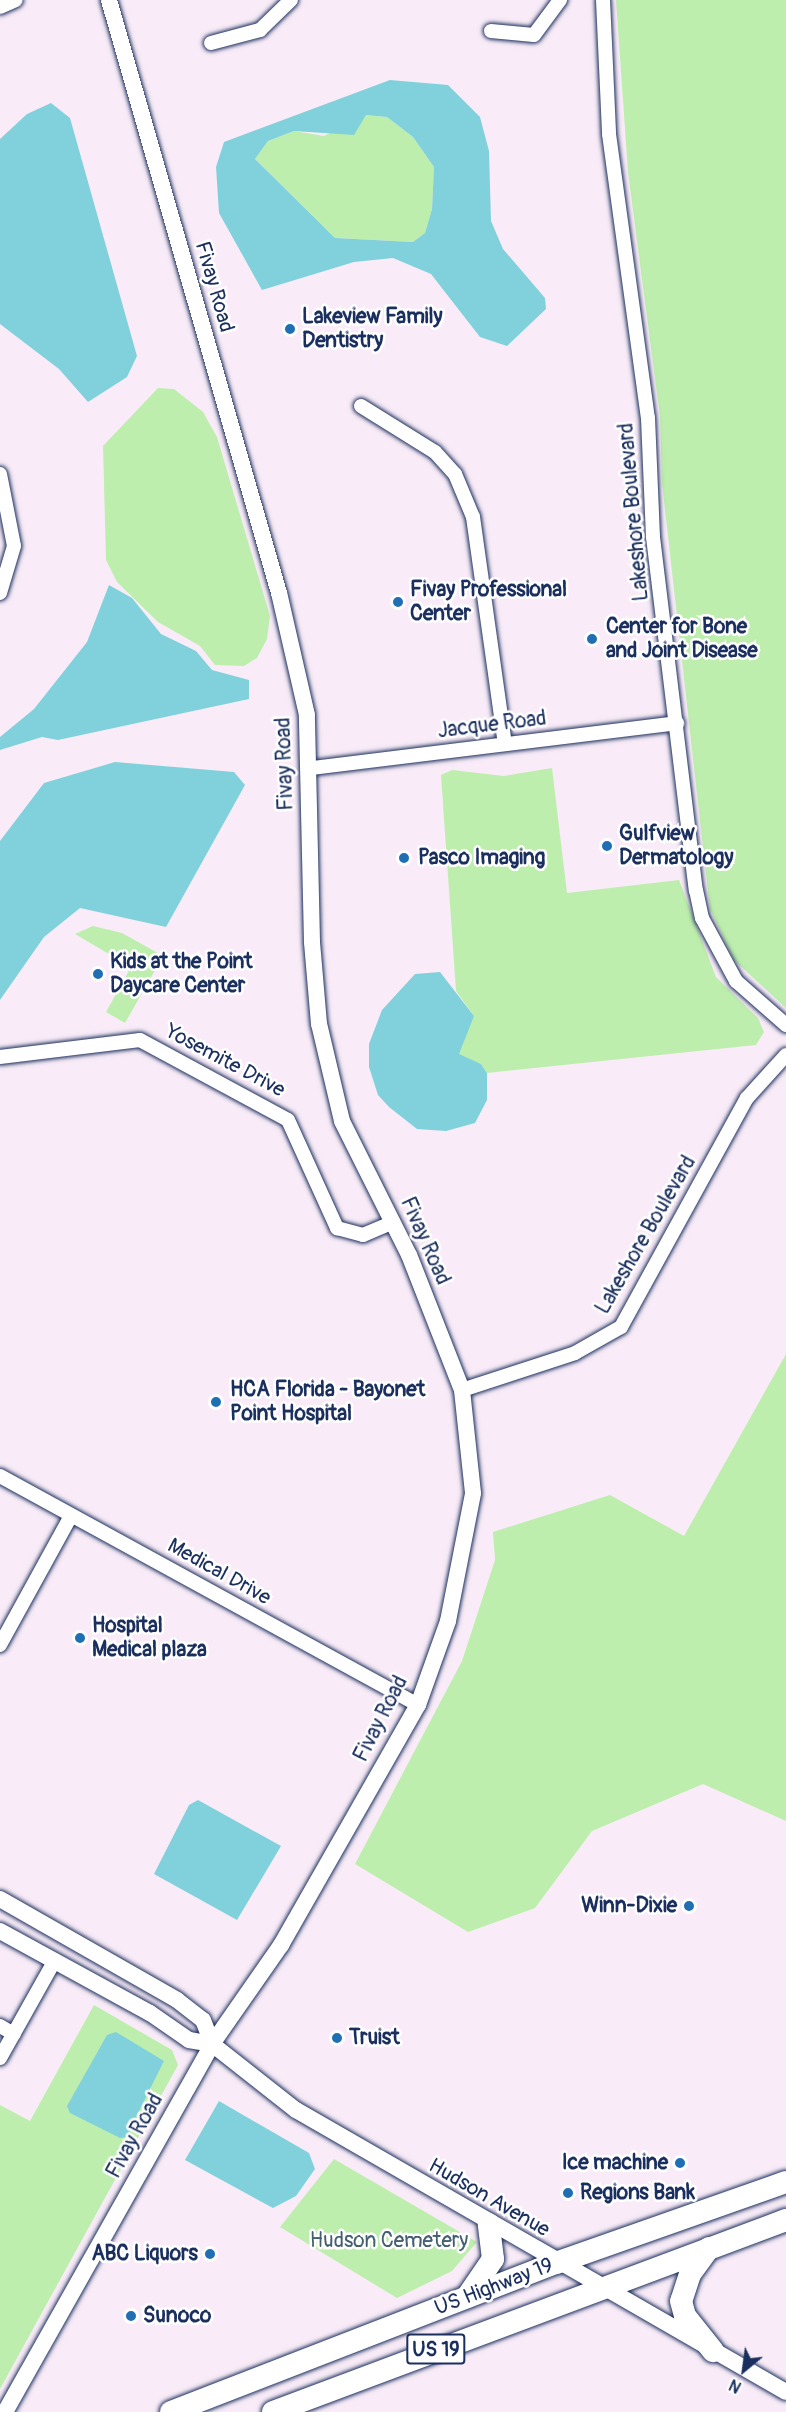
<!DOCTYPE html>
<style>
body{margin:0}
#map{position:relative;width:786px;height:2412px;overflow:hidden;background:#f9ecf8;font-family:Pangolin,sans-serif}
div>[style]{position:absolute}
.green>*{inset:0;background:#beeead}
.water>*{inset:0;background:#80d1db}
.roads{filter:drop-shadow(0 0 2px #1b2f5e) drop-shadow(0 0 2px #1b2f5e)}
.minor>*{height:14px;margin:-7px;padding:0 7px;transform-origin:7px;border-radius:7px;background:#fff}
.tertiary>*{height:16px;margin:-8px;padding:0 8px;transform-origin:8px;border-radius:8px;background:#fff}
.trunk>*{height:22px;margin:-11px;padding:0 11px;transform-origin:11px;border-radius:11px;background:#fff}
.dots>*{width:16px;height:16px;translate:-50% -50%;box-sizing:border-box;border:3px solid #fff;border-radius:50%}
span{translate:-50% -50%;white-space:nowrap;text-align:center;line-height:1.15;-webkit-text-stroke:5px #fff;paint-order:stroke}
.shield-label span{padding:2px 4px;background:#fff;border:2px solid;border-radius:4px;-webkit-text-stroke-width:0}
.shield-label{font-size:20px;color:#1b2f5e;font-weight:700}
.street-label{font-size:21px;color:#1b2f5e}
.poi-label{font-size:21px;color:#1b2f5e;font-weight:700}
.left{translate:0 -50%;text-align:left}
.right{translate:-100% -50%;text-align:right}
.park-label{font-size:21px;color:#445f72}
.north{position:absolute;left:714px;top:2340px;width:60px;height:60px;-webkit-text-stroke:4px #fff;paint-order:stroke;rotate:209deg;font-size:16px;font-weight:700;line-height:24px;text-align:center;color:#1b2f5e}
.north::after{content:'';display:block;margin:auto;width:21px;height:27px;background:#1b2f5e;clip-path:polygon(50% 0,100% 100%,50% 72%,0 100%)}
</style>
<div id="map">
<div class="green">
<i style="clip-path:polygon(616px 0,786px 0,786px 1008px,734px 960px,710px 909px,662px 483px,660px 416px,628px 172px)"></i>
<i style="clip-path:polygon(366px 115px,387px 117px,413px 137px,434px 167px,432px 209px,425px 233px,413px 242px,335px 238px,255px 159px,268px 141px,294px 131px,324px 136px)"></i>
<i style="clip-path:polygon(158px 388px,174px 389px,203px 412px,217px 437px,270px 616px,267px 639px,257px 658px,244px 666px,215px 665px,200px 646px,158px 622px,117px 582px,106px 560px,103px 446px)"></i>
<i style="clip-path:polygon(552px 768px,567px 893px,679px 880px,716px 977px,758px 1018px,764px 1032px,756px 1045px,487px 1073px,481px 1064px,459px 1055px,457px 1048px,474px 1016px,456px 991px,441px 775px,452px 770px,504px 776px)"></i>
<i style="clip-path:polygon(93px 926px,122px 933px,163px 956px,125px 1023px,106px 1012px,131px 967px,75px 934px)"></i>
<i style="clip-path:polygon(786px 1354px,786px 1821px,703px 1784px,592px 1831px,535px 1908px,468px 1932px,355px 1864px,462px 1661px,495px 1560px,493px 1532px,610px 1495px,684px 1536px)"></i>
<i style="clip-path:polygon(94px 2005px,172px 2050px,178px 2065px,0 2389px,0 2105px,30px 2121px)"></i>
<i style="clip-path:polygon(334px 2159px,477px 2242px,452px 2271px,397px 2298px,280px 2227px)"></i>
</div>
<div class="water">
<i style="clip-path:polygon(evenodd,390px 80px,448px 85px,480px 117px,489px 151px,491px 221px,503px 249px,545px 298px,546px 309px,507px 346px,480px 337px,431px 274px,393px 258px,354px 262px,262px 290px,219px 213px,216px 167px,224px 142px,390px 80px,366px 115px,387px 117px,413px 137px,434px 167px,432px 209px,425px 233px,413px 242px,335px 238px,255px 159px,268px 141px,294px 131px,354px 135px,366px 115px)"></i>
<i style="clip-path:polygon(51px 103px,70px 118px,137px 356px,127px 377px,88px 402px,59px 369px,0 324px,0 139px,27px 114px)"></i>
<i style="clip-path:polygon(109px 585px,132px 598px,161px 634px,196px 651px,212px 670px,249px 680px,249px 699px,58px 740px,42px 737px,0 750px,0 737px,34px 709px,87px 642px)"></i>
<i style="clip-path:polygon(115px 762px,234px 772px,245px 785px,166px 927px,80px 908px,44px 937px,0 1000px,0 841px,44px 783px)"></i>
<i style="clip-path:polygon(440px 972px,474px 1016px,459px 1054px,481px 1064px,487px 1073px,487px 1100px,475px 1123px,446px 1131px,417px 1129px,389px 1107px,378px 1095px,369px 1067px,369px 1044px,382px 1010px,415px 974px)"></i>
<i style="clip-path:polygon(198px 1800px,281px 1846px,237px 1920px,154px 1874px,189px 1805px)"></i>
<i style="clip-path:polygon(116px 2032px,164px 2061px,126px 2137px,120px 2138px,70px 2113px,67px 2106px,107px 2035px)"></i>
<i style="clip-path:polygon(219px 2101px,309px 2153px,315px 2169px,296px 2196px,273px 2208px,185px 2160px)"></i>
</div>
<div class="roads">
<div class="minor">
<i style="left:603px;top:0;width:134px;rotate:87.4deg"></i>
<i style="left:609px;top:134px;width:287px;rotate:82.2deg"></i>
<i style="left:648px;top:418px;width:119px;rotate:87.6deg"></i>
<i style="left:653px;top:537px;width:356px;rotate:83.1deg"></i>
<i style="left:696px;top:890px;width:29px;rotate:78deg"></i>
<i style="left:702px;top:918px;width:72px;rotate:61.6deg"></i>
<i style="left:736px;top:981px;width:67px;rotate:41.3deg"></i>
<i style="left:0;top:7px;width:17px;rotate:-24deg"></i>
<i style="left:491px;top:31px;width:43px;rotate:5.3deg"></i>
<i style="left:534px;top:35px;width:44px;rotate:-53.4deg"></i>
<i style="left:211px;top:43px;width:51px;rotate:-14.9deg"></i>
<i style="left:260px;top:30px;width:43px;rotate:-44.1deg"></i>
<i style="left:361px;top:406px;width:87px;rotate:31.9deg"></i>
<i style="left:435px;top:452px;width:30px;rotate:48deg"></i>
<i style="left:455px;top:474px;width:47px;rotate:67.3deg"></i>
<i style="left:473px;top:517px;width:229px;rotate:82deg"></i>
<i style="left:0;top:474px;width:73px;rotate:79deg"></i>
<i style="left:14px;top:546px;width:49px;rotate:106.6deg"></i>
<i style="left:312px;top:768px;width:368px;rotate:-7deg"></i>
<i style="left:0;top:1057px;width:141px;rotate:-6.9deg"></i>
<i style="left:140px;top:1040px;width:168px;rotate:28.4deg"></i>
<i style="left:288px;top:1120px;width:119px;rotate:65.6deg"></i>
<i style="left:337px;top:1228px;width:27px;rotate:15deg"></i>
<i style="left:363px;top:1235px;width:33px;rotate:-23deg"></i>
<i style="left:462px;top:1390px;width:119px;rotate:-18.1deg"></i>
<i style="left:575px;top:1353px;width:53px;rotate:-29.5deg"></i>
<i style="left:621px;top:1327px;width:261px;rotate:-61.2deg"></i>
<i style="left:747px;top:1098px;width:58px;rotate:-47.8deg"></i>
<i style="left:0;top:1476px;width:477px;rotate:28.7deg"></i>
<i style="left:0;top:1645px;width:147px;rotate:-61.2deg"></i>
<i style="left:0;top:2026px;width:16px;rotate:30deg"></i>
<i style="left:0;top:2058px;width:112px;rotate:-60.7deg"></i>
</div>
<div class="tertiary">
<i style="left:0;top:1899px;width:204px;rotate:29.7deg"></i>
<i style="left:177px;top:2000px;width:33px;rotate:38deg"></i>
<i style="left:203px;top:2020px;width:26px;rotate:69deg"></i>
<i style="left:212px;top:2044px;width:107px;rotate:38.2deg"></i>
<i style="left:296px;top:2110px;width:565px;rotate:29.92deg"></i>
<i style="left:0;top:1931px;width:171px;rotate:28.7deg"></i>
<i style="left:150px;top:2013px;width:47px;rotate:34.7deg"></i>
<i style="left:189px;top:2040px;width:23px;rotate:10deg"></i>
<i style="left:5px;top:2412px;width:422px;rotate:-60.6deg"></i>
<i style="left:212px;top:2044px;width:121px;rotate:-55.1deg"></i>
<i style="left:281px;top:1945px;width:276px;rotate:-60.3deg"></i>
<i style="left:418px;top:1705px;width:89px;rotate:-70.3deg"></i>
<i style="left:448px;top:1621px;width:130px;rotate:-78.9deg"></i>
<i style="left:473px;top:1493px;width:104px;rotate:-96.1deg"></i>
<i style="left:462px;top:1390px;width:145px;rotate:-111.4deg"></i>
<i style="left:409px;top:1255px;width:150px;rotate:-116.6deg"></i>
<i style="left:342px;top:1121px;width:100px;rotate:-103.3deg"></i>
<i style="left:319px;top:1024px;width:82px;rotate:-94.9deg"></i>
<i style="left:312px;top:942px;width:227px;rotate:-91.3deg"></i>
<i style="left:307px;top:715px;width:125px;rotate:-102.9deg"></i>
<i style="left:279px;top:593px;width:617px;rotate:-106deg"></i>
</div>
<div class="trunk">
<i style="left:709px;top:2248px;width:32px;rotate:126deg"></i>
<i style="left:690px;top:2274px;width:28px;rotate:108deg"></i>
<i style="left:681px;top:2301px;width:16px;rotate:75deg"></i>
<i style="left:685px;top:2316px;width:45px;rotate:51.3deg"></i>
<i style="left:467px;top:2297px;width:46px;rotate:-55.6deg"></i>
<i style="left:493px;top:2259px;width:35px;rotate:-97deg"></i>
<i style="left:171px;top:2412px;width:413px;rotate:-21.2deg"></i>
<i style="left:556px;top:2263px;width:244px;rotate:-19.4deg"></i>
<i style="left:273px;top:2412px;width:548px;rotate:-20.52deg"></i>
</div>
</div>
<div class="dots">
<i style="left:290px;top:329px;background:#1f6fb2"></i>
<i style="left:398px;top:602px;background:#1f6fb2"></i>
<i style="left:592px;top:639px;background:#1f6fb2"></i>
<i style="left:607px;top:846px;background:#1f6fb2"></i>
<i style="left:404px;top:858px;background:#1f6fb2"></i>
<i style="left:98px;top:974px;background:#1f6fb2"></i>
<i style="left:216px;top:1402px;background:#1f6fb2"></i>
<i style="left:80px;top:1638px;background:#1f6fb2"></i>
<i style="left:689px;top:1906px;background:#1f6fb2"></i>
<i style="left:337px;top:2038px;background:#1f6fb2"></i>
<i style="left:680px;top:2163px;background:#1f6fb2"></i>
<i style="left:568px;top:2193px;background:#1f6fb2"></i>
<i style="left:210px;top:2254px;background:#1f6fb2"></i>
<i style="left:131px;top:2316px;background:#1f6fb2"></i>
</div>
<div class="shield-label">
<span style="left:436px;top:2349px">US 19</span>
</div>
<div class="street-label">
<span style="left:214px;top:287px;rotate:74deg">Fivay Road</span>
<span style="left:634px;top:512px;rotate:-95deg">Lakeshore Boulevard</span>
<span style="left:492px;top:725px;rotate:-7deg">Jacque Road</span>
<span style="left:285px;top:764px;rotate:-92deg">Fivay Road</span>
<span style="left:225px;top:1061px;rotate:28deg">Yosemite Drive</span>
<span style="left:646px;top:1235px;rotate:-60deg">Lakeshore Boulevard</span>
<span style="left:425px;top:1241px;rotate:66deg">Fivay Road</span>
<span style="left:219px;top:1572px;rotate:29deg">Medical Drive</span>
<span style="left:381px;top:1719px;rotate:-63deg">Fivay Road</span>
<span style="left:135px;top:2136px;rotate:-61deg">Fivay Road</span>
<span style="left:489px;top:2198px;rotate:30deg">Hudson Avenue</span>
<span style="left:494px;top:2287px;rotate:-21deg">US Highway 19</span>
</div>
<div class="poi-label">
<span class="left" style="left:302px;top:329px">Lakeview Family<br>Dentistry</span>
<span class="left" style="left:410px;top:602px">Fivay Professional<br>Center</span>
<span class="left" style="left:606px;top:639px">Center for Bone<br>and Joint Disease</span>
<span class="left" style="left:619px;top:846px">Gulfview<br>Dermatology</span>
<span class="left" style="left:418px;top:858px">Pasco Imaging</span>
<span class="left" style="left:110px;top:974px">Kids at the Point<br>Daycare Center</span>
<span class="left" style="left:230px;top:1402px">HCA Florida - Bayonet<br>Point Hospital</span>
<span class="left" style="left:92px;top:1638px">Hospital<br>Medical plaza</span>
<span class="right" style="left:677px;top:1906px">Winn-Dixie</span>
<span class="left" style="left:349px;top:2038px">Truist</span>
<span class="right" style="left:668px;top:2163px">Ice machine</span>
<span class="left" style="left:580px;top:2193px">Regions Bank</span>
<span class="right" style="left:198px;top:2254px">ABC Liquors</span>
<span class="left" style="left:143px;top:2316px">Sunoco</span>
</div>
<div class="park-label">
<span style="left:389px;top:2241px">Hudson Cemetery</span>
</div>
<div class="north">N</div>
</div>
